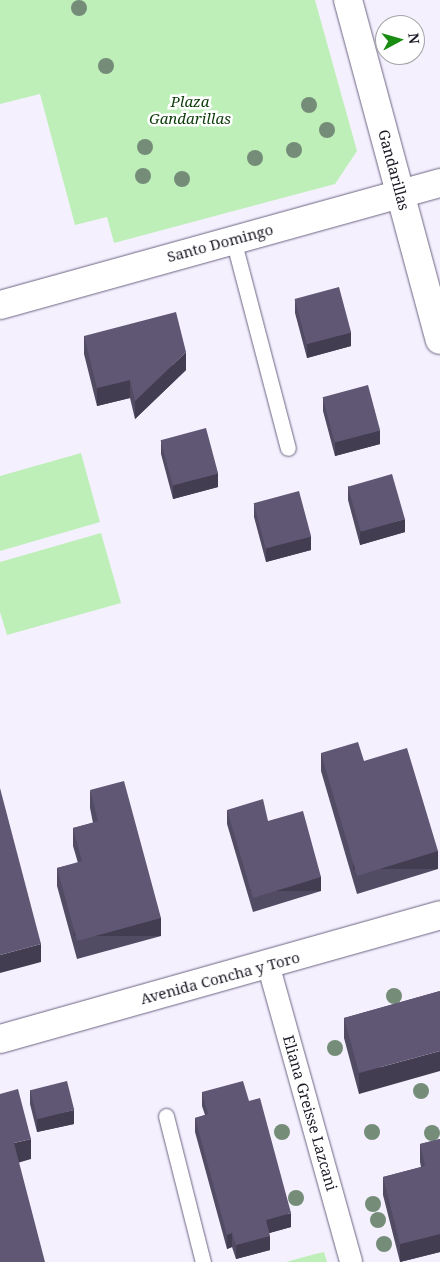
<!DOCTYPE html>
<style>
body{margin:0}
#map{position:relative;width:440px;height:1262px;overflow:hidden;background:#f4f0fe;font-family:"Noto Serif",serif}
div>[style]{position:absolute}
.green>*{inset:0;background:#beefb9}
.roads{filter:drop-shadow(0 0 1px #6c6482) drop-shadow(0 0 1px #6c6482)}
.service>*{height:15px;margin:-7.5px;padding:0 7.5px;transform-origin:7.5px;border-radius:7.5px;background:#fff}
.pedestrian>*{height:22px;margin:-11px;padding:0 11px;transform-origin:11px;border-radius:11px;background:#fff}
.tertiary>*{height:28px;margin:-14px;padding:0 14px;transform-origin:14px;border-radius:14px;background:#fff}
.primary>*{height:28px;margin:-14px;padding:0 14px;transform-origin:14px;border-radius:14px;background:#fff}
.trees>*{width:16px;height:16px;margin:-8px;border-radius:50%;background:#758d78}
.wall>*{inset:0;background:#524b64}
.shaded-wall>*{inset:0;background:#423d51;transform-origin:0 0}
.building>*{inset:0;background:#5f5774;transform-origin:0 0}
span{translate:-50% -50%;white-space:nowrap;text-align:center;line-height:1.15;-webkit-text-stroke:5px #fff;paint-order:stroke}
.park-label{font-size:15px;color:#0d3c0a;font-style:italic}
.street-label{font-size:15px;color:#1c1925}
.north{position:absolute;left:375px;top:15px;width:50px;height:50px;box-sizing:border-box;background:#fff;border:1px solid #a4a3a8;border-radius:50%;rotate:84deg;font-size:14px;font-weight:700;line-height:20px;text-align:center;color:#1c1925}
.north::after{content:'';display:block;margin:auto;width:18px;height:22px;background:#198c12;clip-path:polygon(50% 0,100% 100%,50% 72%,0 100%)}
</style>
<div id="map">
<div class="green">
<i style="clip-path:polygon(0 0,315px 0,357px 151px,335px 184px,114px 243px,107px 217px,75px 225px,40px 94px,0 104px)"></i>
<i style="clip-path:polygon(81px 453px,100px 522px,0 551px,0 476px)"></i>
<i style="clip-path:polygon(101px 533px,121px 603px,7px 635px,0 612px,0 562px)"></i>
<i style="clip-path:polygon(324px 1252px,327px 1262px,286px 1262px,315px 1254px)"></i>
</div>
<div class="roads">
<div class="service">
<i style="left:233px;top:239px;width:216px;rotate:75.3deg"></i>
<i style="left:166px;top:1116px;width:151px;rotate:75.8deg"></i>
</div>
<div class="pedestrian">
<i style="left:268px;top:964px;width:309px;rotate:74.4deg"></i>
</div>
<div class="tertiary">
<i style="left:348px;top:0;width:352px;rotate:74.9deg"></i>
<i style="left:0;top:305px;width:457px;rotate:-15.5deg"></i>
</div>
<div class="primary">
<i style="left:0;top:1039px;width:457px;rotate:-15.7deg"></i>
</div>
</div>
<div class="trees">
<i style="left:79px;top:8px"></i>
<i style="left:106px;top:66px"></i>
<i style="left:309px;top:105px"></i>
<i style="left:327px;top:130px"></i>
<i style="left:145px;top:147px"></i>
<i style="left:294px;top:150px"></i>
<i style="left:255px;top:158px"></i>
<i style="left:143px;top:176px"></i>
<i style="left:182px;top:179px"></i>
<i style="left:394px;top:996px"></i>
<i style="left:335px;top:1048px"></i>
<i style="left:421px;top:1091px"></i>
<i style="left:282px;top:1132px"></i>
<i style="left:372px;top:1132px"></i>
<i style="left:432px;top:1133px"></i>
<i style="left:296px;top:1198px"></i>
<i style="left:373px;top:1204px"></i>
<i style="left:378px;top:1220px"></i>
<i style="left:384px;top:1244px"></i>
</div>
<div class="wall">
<i style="clip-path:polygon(295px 299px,351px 346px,307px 358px,295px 313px)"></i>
<i style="clip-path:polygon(84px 336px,186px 370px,135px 419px,130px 398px,97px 406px,84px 354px)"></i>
<i style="clip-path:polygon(323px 397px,380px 444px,335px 456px,323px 411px)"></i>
<i style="clip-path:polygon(161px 440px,218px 487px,173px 499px,161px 454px)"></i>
<i style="clip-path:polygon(348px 486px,405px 532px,360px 545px,348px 500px)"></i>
<i style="clip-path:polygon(254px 503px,311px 550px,266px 562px,254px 517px)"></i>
<i style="clip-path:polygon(321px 753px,364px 761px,438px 869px,357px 894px,321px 771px)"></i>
<i style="clip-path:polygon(90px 790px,161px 936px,77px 959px,57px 886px,57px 868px,78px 863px,73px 846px,73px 828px,93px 823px,90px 808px)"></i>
<i style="clip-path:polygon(227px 810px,268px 821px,321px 891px,253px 912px,227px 824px)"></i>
<i style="clip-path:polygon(440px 991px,359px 1094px,344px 1038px,344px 1018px)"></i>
<i style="clip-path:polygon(30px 1090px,74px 1124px,37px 1132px,30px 1104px)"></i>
<i style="clip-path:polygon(202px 1092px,249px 1101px,291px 1227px,269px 1233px,270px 1250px,236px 1259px,232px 1247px,227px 1249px,195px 1132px,195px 1118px,205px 1115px,202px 1106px)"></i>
<i style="clip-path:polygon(440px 1139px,440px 1252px,400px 1262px,383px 1195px,383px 1177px,421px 1167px,420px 1162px,420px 1144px)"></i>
</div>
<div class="shaded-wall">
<i style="clip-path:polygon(351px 332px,351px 346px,307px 358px,307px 344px)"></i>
<i style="clip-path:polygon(186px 352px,186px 370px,135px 419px,135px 401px)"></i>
<i style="clip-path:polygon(130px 380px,130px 398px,97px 406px,97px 388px)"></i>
<i style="clip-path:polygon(380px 430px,380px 444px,335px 456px,335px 442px)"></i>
<i style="clip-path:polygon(218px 473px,218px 487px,173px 499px,173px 485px)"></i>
<i style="clip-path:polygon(405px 519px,405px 532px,360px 545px,360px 531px)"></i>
<i style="clip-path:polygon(311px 536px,311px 550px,266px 562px,266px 548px)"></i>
<i style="left:438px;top:851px;width:18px;height:85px;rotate:90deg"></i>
<i style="left:321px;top:877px;width:14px;height:71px;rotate:90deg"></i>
<i style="left:161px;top:918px;width:18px;height:87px;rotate:90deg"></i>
<i style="clip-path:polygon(41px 944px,41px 962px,0 973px,0 955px)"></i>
<i style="clip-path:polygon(440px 1051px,440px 1071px,359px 1094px,359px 1073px)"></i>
<i style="clip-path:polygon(74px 1110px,74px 1124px,37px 1132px,37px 1118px)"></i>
<i style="clip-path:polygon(31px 1139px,31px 1159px,14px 1164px,14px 1143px)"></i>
<i style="clip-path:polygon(291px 1213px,291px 1227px,266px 1234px,266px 1220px)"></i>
<i style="clip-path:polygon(232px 1233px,232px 1247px,227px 1249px,227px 1235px)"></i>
<i style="clip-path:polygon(440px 1234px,440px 1252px,400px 1262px,400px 1244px)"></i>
<i style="clip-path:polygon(270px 1236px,270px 1250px,236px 1259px,236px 1245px)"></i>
</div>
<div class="building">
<i style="left:339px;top:287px;width:47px;height:46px;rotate:75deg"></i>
<i style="clip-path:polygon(176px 312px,186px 352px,135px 401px,130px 380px,97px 388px,84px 336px)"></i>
<i style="left:368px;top:385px;width:47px;height:47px;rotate:75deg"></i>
<i style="left:206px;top:428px;width:47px;height:47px;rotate:75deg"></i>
<i style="left:392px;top:474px;width:47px;height:46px;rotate:74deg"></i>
<i style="left:299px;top:491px;width:47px;height:47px;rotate:75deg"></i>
<i style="clip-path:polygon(358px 742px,364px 761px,407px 748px,438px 851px,357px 876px,321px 753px)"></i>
<i style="clip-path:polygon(124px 781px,161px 918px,77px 941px,57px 868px,82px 861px,73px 828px,98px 821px,90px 790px)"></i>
<i style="clip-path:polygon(0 788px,41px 944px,0 955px)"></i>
<i style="clip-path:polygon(263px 799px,268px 821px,303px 811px,321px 877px,253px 898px,227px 810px)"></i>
<i style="clip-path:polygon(440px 991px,440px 1051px,359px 1073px,344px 1018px)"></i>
<i style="left:67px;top:1081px;width:30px;height:38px;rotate:76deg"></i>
<i style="clip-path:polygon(243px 1081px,249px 1101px,260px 1098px,291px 1213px,266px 1220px,270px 1236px,236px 1245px,232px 1233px,227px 1235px,195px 1118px,208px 1114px,202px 1092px)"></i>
<i style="clip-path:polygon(18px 1089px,31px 1139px,14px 1143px,45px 1262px,0 1262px,0 1094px)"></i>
<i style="clip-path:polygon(440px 1139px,440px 1234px,400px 1244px,383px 1177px,425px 1166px,420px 1144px)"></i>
</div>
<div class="park-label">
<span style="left:190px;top:110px">Plaza<br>Gandarillas</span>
</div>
<div class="street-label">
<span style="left:394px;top:170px;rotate:75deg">Gandarillas</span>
<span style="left:220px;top:243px;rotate:-15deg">Santo Domingo</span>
<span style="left:220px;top:978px;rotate:-15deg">Avenida Concha y Toro</span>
<span style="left:310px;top:1113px;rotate:74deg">Eliana Greisse Lazcani</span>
</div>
<div class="north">N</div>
</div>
